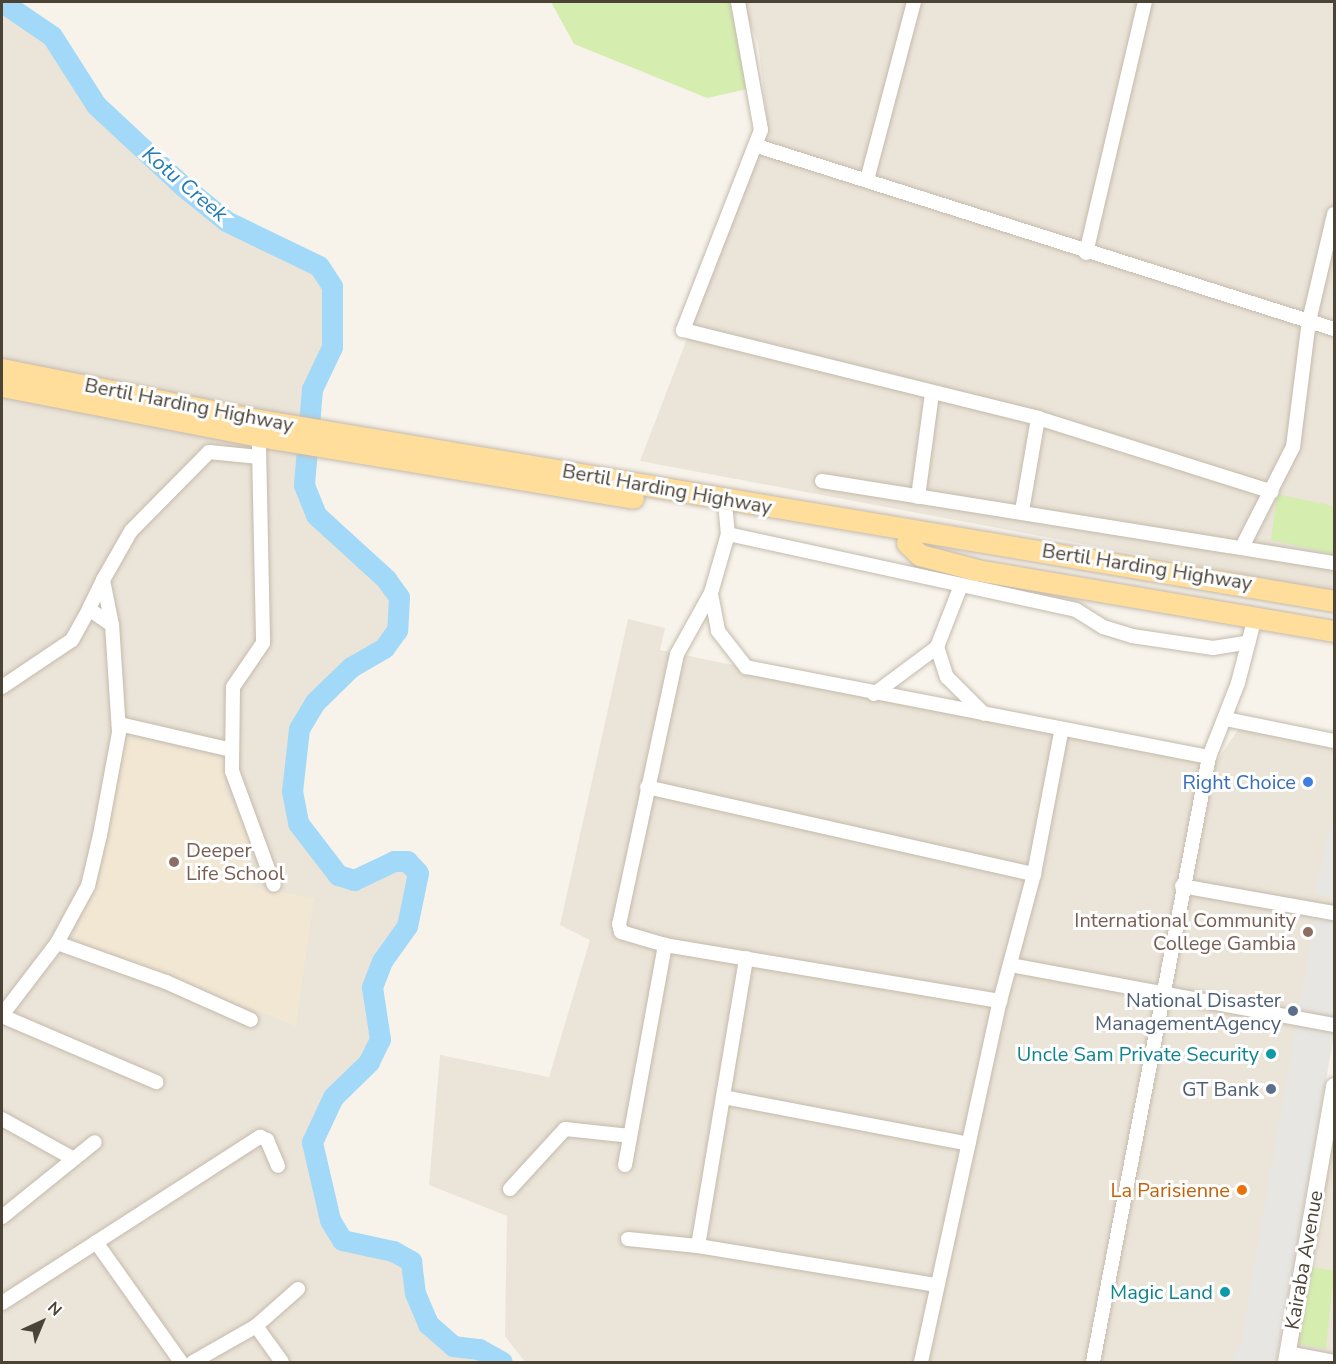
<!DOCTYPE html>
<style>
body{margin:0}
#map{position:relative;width:1336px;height:1364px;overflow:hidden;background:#f7f3eb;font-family:"Nunito Sans",sans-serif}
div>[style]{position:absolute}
.residential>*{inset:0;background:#ebe4d8}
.education>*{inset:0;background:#f1e7d3}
.green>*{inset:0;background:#d5eeb0}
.parking>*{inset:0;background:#e8e6e2}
.river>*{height:21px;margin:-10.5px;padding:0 10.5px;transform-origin:10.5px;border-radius:10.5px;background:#a2d9f8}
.roads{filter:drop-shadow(0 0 2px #c4baac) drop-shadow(0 0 2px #c4baac)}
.minor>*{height:14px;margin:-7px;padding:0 7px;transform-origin:7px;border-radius:7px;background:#fff}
.tertiary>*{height:16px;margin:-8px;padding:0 8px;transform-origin:8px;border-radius:8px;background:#fff}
.primary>*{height:21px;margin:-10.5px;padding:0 10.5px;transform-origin:10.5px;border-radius:10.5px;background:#ffde9b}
.dots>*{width:16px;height:16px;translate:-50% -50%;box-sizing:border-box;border:3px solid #fff;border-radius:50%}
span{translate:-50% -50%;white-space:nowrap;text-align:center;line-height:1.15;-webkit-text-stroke:6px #fff;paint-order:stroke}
.street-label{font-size:20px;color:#4c4337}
.shop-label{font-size:20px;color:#366cbe}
.right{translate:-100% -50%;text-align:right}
.education-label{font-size:20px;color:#785e54}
.left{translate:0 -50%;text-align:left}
.service-label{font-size:20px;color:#4e5e75}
.culture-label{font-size:20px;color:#0d838f}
.food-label{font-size:20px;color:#c56008}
.water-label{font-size:21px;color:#217cb3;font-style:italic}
.frame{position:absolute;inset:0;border:3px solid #4c4337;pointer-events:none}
.north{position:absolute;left:12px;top:1292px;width:60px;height:60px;-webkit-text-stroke:4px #fff;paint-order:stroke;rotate:44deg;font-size:16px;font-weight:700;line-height:24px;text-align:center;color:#4c4337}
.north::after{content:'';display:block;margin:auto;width:21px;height:27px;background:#4c4337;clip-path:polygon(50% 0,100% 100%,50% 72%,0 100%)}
</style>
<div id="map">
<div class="residential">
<i style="clip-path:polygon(2px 2px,52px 36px,96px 105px,183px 186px,226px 221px,319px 266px,332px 286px,332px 347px,312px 389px,304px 485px,316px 515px,386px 579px,399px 597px,397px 630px,384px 648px,351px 667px,315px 702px,299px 729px,292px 791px,298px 823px,338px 875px,355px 880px,394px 861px,407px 861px,418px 873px,407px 926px,382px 961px,372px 987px,380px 1039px,369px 1062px,333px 1097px,312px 1142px,330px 1220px,342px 1240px,393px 1251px,411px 1261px,415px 1293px,428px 1324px,453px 1346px,479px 1349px,502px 1362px,2px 1362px)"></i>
<i style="clip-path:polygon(741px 2px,1334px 2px,1334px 591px,640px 461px,768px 128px,758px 43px)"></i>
<i style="clip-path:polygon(628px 619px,665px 628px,660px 650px,1214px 765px,1242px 724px,1334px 738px,1334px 1027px,1276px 1362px,525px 1362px,505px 1336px,507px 1216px,429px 1185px,440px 1055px,549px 1077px,590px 940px,560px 925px)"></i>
<i style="clip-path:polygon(1334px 1108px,1334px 1362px,1290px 1362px)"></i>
</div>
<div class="education">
<i style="clip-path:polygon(124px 735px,228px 759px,224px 788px,249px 837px,252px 887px,314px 898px,296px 1026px,74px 939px,107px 835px)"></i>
</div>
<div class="green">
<i style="clip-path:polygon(551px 2px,730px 2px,752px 88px,707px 98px,574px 44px)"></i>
<i style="clip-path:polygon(1277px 494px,1334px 506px,1334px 554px,1271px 540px)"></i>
<i style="clip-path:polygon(1311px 1267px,1334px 1271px,1326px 1349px,1299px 1344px)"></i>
</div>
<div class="parking">
<i style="clip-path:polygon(1334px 807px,1334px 897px,1315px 893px)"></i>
<i style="clip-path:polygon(1317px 905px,1334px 908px,1334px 1035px,1276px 1362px,1232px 1362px,1235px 1350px,1240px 1348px)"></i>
</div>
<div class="river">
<i style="left:2px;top:2px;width:60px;rotate:34.2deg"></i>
<i style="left:52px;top:36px;width:82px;rotate:57.5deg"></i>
<i style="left:96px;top:105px;width:119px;rotate:43deg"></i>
<i style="left:183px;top:186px;width:55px;rotate:39.1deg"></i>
<i style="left:226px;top:221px;width:103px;rotate:25.8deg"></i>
<i style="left:319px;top:266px;width:24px;rotate:57deg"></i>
<i style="left:332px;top:286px;width:61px;rotate:90deg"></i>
<i style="left:332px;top:347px;width:47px;rotate:115.5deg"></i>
<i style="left:312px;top:389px;width:96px;rotate:94.8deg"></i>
<i style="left:304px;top:485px;width:32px;rotate:68deg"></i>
<i style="left:316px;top:515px;width:95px;rotate:42.4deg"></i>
<i style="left:386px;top:579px;width:22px;rotate:54deg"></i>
<i style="left:399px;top:597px;width:33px;rotate:93deg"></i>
<i style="left:397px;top:630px;width:22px;rotate:126deg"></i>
<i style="left:384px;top:648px;width:38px;rotate:150deg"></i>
<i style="left:351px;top:667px;width:50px;rotate:135.8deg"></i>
<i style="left:315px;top:702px;width:31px;rotate:121deg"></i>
<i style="left:299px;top:729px;width:62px;rotate:96.4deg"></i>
<i style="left:292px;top:791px;width:33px;rotate:79deg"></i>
<i style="left:298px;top:823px;width:66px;rotate:52.4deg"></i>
<i style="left:338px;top:875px;width:17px;rotate:17deg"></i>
<i style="left:354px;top:880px;width:44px;rotate:-25.4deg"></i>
<i style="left:394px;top:861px;width:13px"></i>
<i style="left:407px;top:861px;width:16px;rotate:47deg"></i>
<i style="left:418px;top:873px;width:54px;rotate:101.7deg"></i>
<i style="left:407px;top:926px;width:43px;rotate:125.5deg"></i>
<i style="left:382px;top:961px;width:28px;rotate:111deg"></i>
<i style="left:372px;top:987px;width:53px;rotate:81.3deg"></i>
<i style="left:380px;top:1039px;width:25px;rotate:116deg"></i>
<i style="left:369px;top:1062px;width:50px;rotate:135.8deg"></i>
<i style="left:333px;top:1097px;width:50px;rotate:115deg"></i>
<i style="left:312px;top:1142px;width:80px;rotate:77deg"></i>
<i style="left:330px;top:1220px;width:23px;rotate:59deg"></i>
<i style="left:342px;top:1240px;width:52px;rotate:12.2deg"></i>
<i style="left:393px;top:1251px;width:21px;rotate:29deg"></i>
<i style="left:411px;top:1261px;width:32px;rotate:83deg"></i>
<i style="left:415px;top:1293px;width:34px;rotate:67deg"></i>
<i style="left:428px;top:1324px;width:33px;rotate:41deg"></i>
<i style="left:453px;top:1346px;width:26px;rotate:7deg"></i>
<i style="left:479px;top:1349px;width:26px;rotate:29deg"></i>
</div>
<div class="roads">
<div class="minor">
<i style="left:738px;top:2px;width:130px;rotate:79.8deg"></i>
<i style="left:761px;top:130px;width:215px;rotate:111.3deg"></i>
<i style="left:683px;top:330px;width:366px;rotate:13.9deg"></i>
<i style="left:1038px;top:418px;width:245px;rotate:17.5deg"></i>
<i style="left:757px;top:146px;width:605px;rotate:17.6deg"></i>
<i style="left:867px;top:180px;width:184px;rotate:-75.2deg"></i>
<i style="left:1086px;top:253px;width:258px;rotate:-76.8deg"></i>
<i style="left:259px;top:447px;width:196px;rotate:88.8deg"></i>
<i style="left:263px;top:643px;width:53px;rotate:124.3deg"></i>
<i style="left:233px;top:687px;width:84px;rotate:90.7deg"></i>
<i style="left:232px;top:771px;width:121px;rotate:69.8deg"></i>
<i style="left:822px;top:481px;width:519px;rotate:9.1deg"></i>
<i style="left:918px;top:497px;width:104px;rotate:-82.3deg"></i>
<i style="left:1022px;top:511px;width:94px;rotate:-80.2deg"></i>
<i style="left:726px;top:513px;width:21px;rotate:85deg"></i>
<i style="left:728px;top:534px;width:61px;rotate:106.1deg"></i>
<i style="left:711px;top:593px;width:70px;rotate:119.1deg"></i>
<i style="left:677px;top:654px;width:276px;rotate:102.1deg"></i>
<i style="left:619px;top:924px;width:8px;rotate:76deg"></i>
<i style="left:621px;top:932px;width:46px;rotate:16.5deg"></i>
<i style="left:665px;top:945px;width:340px;rotate:9.5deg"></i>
<i style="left:728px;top:534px;width:356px;rotate:12.3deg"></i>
<i style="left:1076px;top:610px;width:32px;rotate:32deg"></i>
<i style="left:1103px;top:627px;width:30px;rotate:17deg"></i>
<i style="left:1132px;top:636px;width:82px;rotate:8.4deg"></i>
<i style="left:1213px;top:648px;width:36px;rotate:-9deg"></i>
<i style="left:1242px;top:547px;width:112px;rotate:-63deg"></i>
<i style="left:1293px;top:447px;width:127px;rotate:-82.8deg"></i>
<i style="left:1309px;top:321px;width:110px;rotate:-76.8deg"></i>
<i style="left:103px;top:580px;width:32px;rotate:116deg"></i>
<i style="left:89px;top:609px;width:28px;rotate:35deg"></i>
<i style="left:711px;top:594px;width:38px;rotate:79deg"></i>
<i style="left:718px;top:631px;width:46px;rotate:52.1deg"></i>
<i style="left:746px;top:667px;width:472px;rotate:11deg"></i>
<i style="left:937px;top:647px;width:32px;rotate:72deg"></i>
<i style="left:947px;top:677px;width:52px;rotate:45deg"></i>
<i style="left:2px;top:687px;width:84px;rotate:-33.9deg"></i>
<i style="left:72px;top:640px;width:35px;rotate:-61deg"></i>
<i style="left:874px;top:694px;width:79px;rotate:-36.7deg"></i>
<i style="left:937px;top:647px;width:63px;rotate:-68.7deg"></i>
<i style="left:1226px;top:719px;width:110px;rotate:11.5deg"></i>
<i style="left:119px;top:724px;width:116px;rotate:13deg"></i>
<i style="left:647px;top:787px;width:397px;rotate:12.7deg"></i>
<i style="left:1182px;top:886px;width:154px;rotate:10.1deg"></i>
<i style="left:57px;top:943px;width:116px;rotate:19.7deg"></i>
<i style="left:166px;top:982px;width:93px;rotate:24.1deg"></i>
<i style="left:1010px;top:965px;width:330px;rotate:10.5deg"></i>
<i style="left:2px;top:1015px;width:91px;rotate:-52.6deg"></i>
<i style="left:57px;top:943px;width:65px;rotate:-61.5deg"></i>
<i style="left:88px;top:886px;width:52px;rotate:-76.8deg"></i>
<i style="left:100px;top:835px;width:105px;rotate:-79.5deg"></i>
<i style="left:119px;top:732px;width:107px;rotate:-93.7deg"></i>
<i style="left:112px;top:625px;width:46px;rotate:-101.3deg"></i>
<i style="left:103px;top:580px;width:56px;rotate:-60.3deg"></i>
<i style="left:131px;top:531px;width:111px;rotate:-45.4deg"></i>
<i style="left:209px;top:452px;width:50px;rotate:5.7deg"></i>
<i style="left:2px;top:1016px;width:168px;rotate:23.2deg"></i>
<i style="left:723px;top:1097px;width:250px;rotate:10.8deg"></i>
<i style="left:2px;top:1119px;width:82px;rotate:29.1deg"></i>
<i style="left:625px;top:1165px;width:224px;rotate:-79.7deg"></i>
<i style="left:510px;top:1189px;width:81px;rotate:-47.5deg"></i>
<i style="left:565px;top:1129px;width:65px;rotate:6.1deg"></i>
<i style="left:2px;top:1217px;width:119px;rotate:-38.9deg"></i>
<i style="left:628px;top:1239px;width:70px;rotate:5.7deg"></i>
<i style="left:698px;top:1246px;width:242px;rotate:9.3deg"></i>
<i style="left:96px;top:1242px;width:147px;rotate:54.7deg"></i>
<i style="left:698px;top:1246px;width:292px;rotate:-80.5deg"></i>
<i style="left:2px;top:1303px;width:307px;rotate:-32.8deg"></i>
<i style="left:260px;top:1137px;width:8px;rotate:23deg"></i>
<i style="left:267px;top:1140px;width:28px;rotate:67deg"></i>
<i style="left:256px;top:1326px;width:44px;rotate:54.2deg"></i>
<i style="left:1287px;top:1353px;width:48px;rotate:10.8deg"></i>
<i style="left:193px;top:1362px;width:73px;rotate:-29.7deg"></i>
<i style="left:256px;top:1326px;width:56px;rotate:-41.4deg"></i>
<i style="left:921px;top:1362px;width:370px;rotate:-77.7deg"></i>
<i style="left:1000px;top:1001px;width:131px;rotate:-75deg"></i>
<i style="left:1034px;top:874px;width:145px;rotate:-79.2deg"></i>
<i style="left:1093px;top:1362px;width:616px;rotate:-79.15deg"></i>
<i style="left:1209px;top:757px;width:79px;rotate:-68.6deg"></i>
<i style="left:1238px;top:683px;width:68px;rotate:-75.6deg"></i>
</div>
<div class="tertiary">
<i style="left:1286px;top:1362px;width:280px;rotate:-80.1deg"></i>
</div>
<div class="primary">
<i style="left:2px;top:369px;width:245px;rotate:11.3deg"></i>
<i style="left:242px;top:417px;width:1107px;rotate:9.56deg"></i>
<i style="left:2px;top:386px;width:263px;rotate:11deg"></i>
<i style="left:260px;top:436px;width:378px;rotate:9.4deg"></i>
<i style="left:907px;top:543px;width:18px;rotate:43deg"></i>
<i style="left:920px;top:555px;width:59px;rotate:14.7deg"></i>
<i style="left:977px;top:570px;width:362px;rotate:9.7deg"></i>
</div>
</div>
<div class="dots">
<i style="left:1308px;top:782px;background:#3f7fe0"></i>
<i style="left:174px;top:862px;background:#8d6e63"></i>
<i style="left:1308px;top:932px;background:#8d6e63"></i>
<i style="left:1293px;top:1011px;background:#5c6f8a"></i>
<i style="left:1271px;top:1054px;background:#0f9aa8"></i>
<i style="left:1271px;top:1089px;background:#5c6f8a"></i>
<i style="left:1242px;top:1190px;background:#e8710a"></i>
<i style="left:1225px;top:1292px;background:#0f9aa8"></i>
</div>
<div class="street-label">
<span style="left:189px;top:405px;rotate:11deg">Bertil Harding Highway</span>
<span style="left:667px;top:489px;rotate:10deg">Bertil Harding Highway</span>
<span style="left:1147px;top:567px;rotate:9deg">Bertil Harding Highway</span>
<span style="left:1304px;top:1260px;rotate:-80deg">Kairaba Avenue</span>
</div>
<div class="shop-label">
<span class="right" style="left:1296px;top:782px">Right Choice</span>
</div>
<div class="education-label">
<span class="left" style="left:186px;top:862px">Deeper<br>Life School</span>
<span class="right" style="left:1296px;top:932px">International Community<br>College Gambia</span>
</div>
<div class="service-label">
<span class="right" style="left:1281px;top:1012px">National Disaster<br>ManagementAgency</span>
<span class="right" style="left:1259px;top:1089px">GT Bank</span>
</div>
<div class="culture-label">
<span class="right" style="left:1259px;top:1054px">Uncle Sam Private Security</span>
<span class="right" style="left:1213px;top:1292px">Magic Land</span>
</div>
<div class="food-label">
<span class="right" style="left:1230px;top:1190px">La Parisienne</span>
</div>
<div class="water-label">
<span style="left:185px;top:184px;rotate:40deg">Kotu Creek</span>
</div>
<div class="frame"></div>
<div class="north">N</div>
</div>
